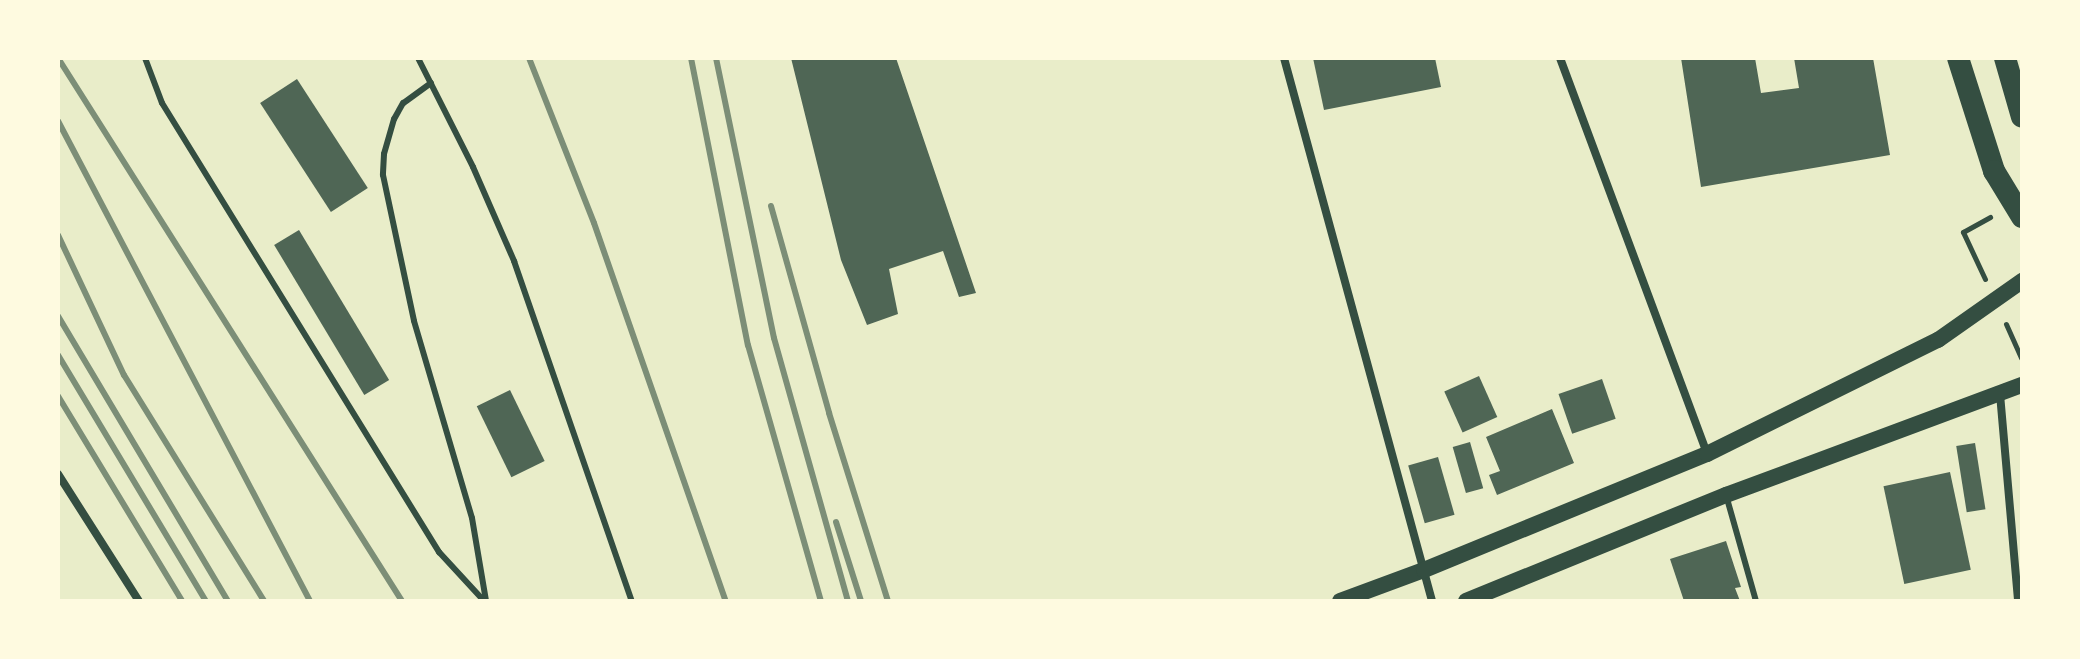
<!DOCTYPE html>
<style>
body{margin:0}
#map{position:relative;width:2080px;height:659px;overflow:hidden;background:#e9edc9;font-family:"IBM Plex Sans",sans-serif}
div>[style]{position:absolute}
.building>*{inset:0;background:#4f6655;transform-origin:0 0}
.path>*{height:5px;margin:-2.5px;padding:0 2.5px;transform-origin:2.5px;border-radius:2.5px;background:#344e41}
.service>*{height:6px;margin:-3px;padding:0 3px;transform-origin:3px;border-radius:3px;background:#344e41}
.minor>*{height:8px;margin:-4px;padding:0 4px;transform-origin:4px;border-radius:4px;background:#344e41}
.secondary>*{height:16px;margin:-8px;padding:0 8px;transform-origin:8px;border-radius:8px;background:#344e41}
.trunk>*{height:22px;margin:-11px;padding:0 11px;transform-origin:11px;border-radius:11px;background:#344e41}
.rail>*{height:6px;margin:-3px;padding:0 3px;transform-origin:3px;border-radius:3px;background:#7c8e77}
span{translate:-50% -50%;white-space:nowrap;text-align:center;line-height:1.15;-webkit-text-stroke:8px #fefae0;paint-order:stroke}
.frame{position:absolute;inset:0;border:60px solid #fefae0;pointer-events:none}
</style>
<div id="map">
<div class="building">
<i style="clip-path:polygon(791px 58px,896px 58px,976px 293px,959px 297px,943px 251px,889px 269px,898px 314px,867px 325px,841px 260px)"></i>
<i style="clip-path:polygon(1313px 58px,1435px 58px,1441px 87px,1324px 110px)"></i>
<i style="clip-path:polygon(1681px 58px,1755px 58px,1761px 93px,1799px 88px,1794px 58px,1873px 58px,1890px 155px,1701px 187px)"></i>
<i style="left:297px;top:79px;width:130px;height:44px;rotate:57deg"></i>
<i style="left:299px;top:230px;width:175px;height:29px;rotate:59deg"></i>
<i style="left:1479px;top:376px;width:45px;height:38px;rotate:66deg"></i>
<i style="left:1602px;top:379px;width:42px;height:46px;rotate:71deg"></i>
<i style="left:510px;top:390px;width:79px;height:37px;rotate:64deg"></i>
<i style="clip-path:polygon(1552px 409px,1574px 463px,1497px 495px,1489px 475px,1500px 471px,1486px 437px)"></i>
<i style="left:1470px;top:442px;width:48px;height:18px;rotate:74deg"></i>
<i style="left:1975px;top:443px;width:67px;height:19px;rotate:81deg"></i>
<i style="left:1438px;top:457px;width:60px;height:31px;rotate:74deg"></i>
<i style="left:1950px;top:472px;width:100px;height:68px;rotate:78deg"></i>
<i style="clip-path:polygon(1726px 541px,1741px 587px,1735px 588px,1740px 601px,1684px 601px,1670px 559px)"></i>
</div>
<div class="path">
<i style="left:1985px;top:279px;width:52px;rotate:-115.1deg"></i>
<i style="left:1963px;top:232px;width:31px;rotate:-29deg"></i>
<i style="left:2006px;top:324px;width:37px;rotate:66deg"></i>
</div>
<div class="service">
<i style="left:145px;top:58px;width:48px;rotate:69.3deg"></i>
<i style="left:162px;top:103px;width:528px;rotate:58.33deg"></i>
<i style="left:439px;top:552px;width:67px;rotate:47.4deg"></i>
<i style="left:418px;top:58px;width:122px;rotate:63.2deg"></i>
<i style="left:473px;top:167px;width:103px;rotate:66.4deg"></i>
<i style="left:514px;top:261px;width:360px;rotate:70.9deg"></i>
<i style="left:431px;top:83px;width:34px;rotate:144deg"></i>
<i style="left:403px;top:103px;width:18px;rotate:119deg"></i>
<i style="left:394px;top:119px;width:36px;rotate:106deg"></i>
<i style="left:384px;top:154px;width:21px;rotate:93deg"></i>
<i style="left:383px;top:175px;width:149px;rotate:78deg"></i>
<i style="left:414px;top:321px;width:205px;rotate:73.6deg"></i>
<i style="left:472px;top:518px;width:84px;rotate:80.4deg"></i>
<i style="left:1726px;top:495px;width:110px;rotate:74.2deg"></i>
</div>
<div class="minor">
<i style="left:1284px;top:58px;width:563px;rotate:74.75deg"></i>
<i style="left:1560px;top:58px;width:422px;rotate:69.6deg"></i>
<i style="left:2000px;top:394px;width:208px;rotate:85deg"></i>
<i style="left:58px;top:474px;width:151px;rotate:57.5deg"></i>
</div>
<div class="secondary">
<i style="left:1340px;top:601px;width:90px;rotate:-20.3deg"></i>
<i style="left:1424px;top:570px;width:306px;rotate:-22.3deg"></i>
<i style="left:1707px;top:454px;width:258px;rotate:-26.3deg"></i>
<i style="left:1938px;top:340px;width:103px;rotate:-35.1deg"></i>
<i style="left:1466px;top:601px;width:281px;rotate:-22.2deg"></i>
<i style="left:1726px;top:495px;width:316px;rotate:-20.4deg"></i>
</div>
<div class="trunk">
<i style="left:1958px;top:58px;width:119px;rotate:72.3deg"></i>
<i style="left:1994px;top:171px;width:54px;rotate:58.7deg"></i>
<i style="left:2005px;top:58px;width:61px;rotate:73.9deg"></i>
</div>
<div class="rail">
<i style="left:58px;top:58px;width:643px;rotate:57.65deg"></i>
<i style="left:529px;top:58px;width:177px;rotate:68.5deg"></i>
<i style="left:594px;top:223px;width:400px;rotate:70.8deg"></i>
<i style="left:691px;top:58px;width:293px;rotate:78.8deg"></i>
<i style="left:748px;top:345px;width:266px;rotate:74.1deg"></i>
<i style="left:716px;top:58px;width:286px;rotate:78.3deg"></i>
<i style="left:774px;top:338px;width:273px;rotate:74.3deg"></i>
<i style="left:58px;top:121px;width:542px;rotate:62.3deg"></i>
<i style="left:771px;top:206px;width:215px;rotate:74.3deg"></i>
<i style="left:829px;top:413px;width:197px;rotate:72.6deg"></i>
<i style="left:58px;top:235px;width:155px;rotate:64.8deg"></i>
<i style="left:124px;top:375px;width:266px;rotate:58.2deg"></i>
<i style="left:58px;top:316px;width:332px;rotate:59.2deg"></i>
<i style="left:58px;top:355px;width:287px;rotate:59deg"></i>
<i style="left:58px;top:396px;width:240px;rotate:58.8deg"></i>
<i style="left:836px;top:522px;width:83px;rotate:72.4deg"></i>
</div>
<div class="frame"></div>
</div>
